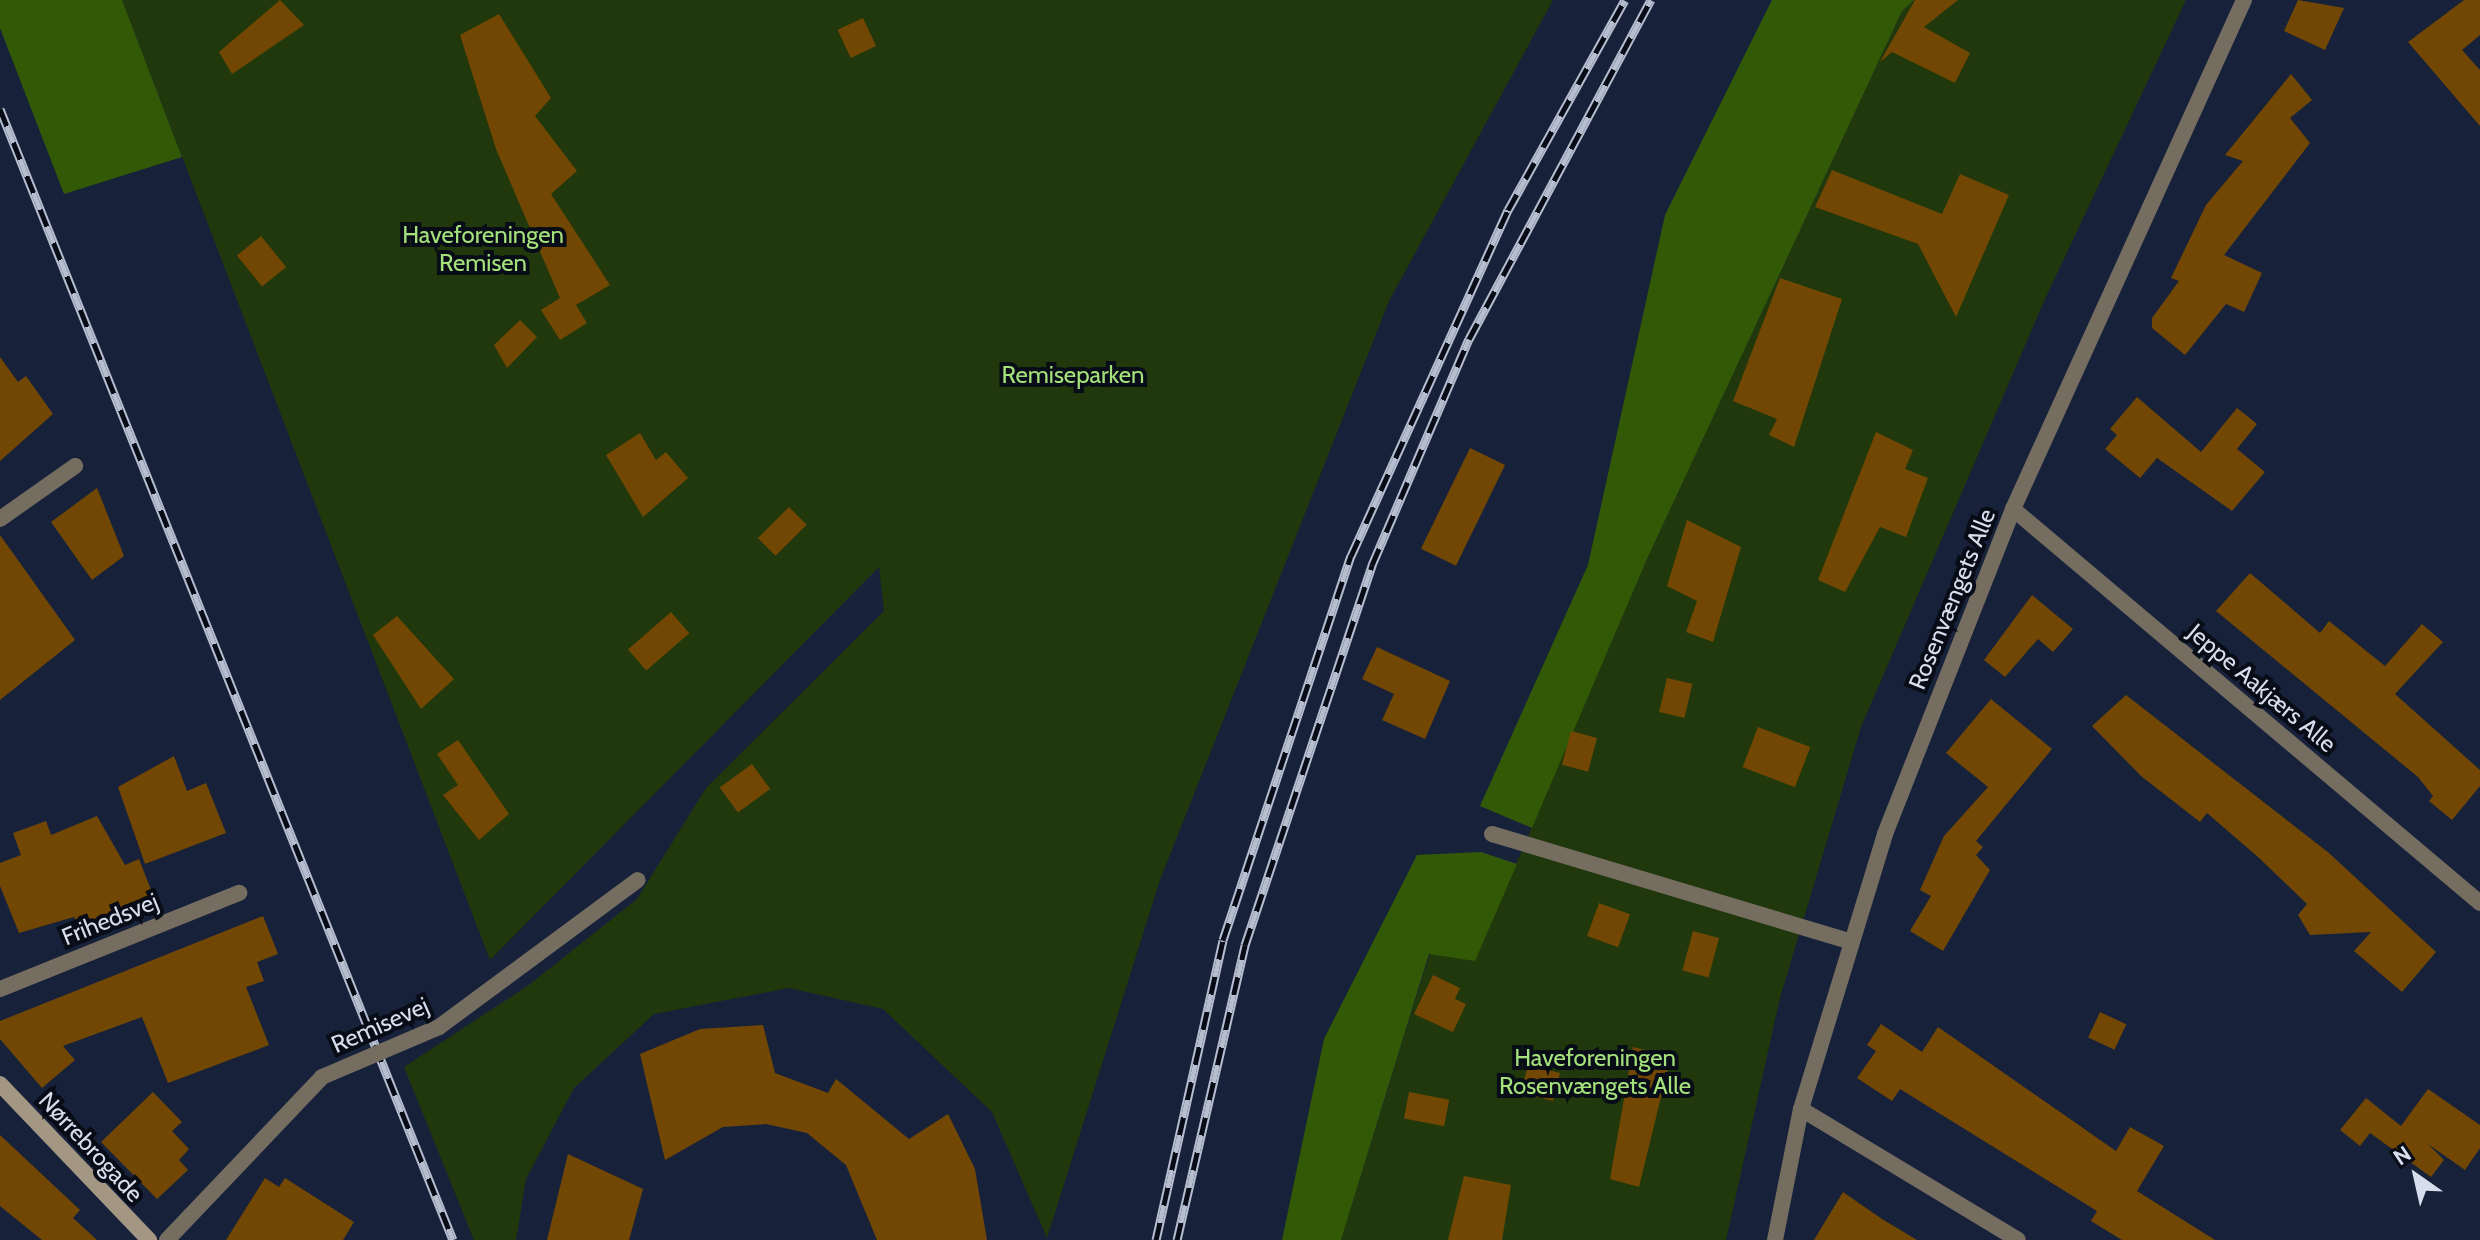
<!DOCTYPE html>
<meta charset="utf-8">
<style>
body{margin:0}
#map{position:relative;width:2480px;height:1240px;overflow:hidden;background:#17223a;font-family:Cabin,sans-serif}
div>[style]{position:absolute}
.green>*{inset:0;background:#20380b}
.forest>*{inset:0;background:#325a06}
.building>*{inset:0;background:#714703;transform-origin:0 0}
.lane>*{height:16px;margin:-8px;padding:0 8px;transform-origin:8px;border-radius:8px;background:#746d60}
.street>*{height:16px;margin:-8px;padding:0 8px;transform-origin:8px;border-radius:8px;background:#746d60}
.secondary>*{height:16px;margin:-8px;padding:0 8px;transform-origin:8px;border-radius:8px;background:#a39783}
.rail>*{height:9px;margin-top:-4.5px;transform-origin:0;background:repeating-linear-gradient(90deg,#070c17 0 18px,#b5bdcf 0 36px);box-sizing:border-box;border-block:2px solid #b5bdcf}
.street-bridge>*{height:16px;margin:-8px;padding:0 8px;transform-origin:8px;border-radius:8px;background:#746d60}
span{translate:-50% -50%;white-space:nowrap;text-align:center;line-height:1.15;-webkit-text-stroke:8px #070c17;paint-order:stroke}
.park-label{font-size:24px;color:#a5e17b}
.street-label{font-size:24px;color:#d6deee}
.north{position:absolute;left:2376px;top:1136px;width:80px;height:80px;-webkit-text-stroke:6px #070c17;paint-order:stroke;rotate:326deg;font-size:22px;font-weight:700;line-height:32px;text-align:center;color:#d6deee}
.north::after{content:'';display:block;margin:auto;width:28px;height:36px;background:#d6deee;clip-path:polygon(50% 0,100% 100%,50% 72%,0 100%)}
</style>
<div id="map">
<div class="green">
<i style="clip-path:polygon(122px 0,1553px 0,1389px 301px,1160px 880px,1047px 1238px,992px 1112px,883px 1009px,789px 988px,654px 1014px,574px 1088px,526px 1179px,516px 1240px,474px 1240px,404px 1067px,529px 985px,637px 899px,706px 788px,884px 611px,879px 567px,490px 960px)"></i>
<i style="clip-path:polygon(1914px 0,2186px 0,2045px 299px,1861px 727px,1780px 998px,1726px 1240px,1341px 1240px,1430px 953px,1475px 960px,1647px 559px,1902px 11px)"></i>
</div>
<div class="forest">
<i style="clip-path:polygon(0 0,122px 0,182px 157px,64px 194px,0 28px)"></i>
<i style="clip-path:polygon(1772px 0,1914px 0,1902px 11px,1647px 559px,1532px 828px,1480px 806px,1588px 565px,1665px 215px)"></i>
<i style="clip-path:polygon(1481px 852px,1517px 864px,1475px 961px,1429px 954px,1341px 1240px,1282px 1240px,1324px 1039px,1417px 855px)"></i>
</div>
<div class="building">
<i style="clip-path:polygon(280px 0,304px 25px,232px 74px,219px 52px)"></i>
<i style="clip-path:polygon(1915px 0,1958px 0,1924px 27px,1970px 53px,1955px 83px,1892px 52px,1880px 62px)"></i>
<i style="clip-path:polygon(2298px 0,2344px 8px,2325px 50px,2284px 31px)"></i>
<i style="clip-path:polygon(2464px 0,2480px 0,2480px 35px,2462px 50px,2480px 70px,2480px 126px,2408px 42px)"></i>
<i style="clip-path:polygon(499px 14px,551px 98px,535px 116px,577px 171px,551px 194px,610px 285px,576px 305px,587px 323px,560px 340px,541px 310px,560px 298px,496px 149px,460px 35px)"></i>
<i style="left:863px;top:18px;width:31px;height:28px;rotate:65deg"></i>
<i style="clip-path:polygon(2291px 74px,2312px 100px,2290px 118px,2310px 143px,2224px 255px,2262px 273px,2244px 312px,2226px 304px,2185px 355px,2152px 328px,2152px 318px,2179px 281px,2171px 278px,2206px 205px,2243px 161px,2225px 155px)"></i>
<i style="clip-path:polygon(1832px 170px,1942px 214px,1960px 174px,2009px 195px,1956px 317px,1918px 244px,1815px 207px)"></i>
<i style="left:261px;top:236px;width:40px;height:31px;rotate:51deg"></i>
<i style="clip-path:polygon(1780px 278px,1842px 299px,1794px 447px,1769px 435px,1777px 419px,1733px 401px)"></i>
<i style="clip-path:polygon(520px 320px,537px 337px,507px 368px,494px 345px)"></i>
<i style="clip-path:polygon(0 357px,18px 382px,26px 376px,53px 414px,0 461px)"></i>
<i style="clip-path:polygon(2137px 397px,2201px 452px,2237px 408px,2257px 424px,2237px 449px,2265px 472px,2232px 511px,2157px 458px,2140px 478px,2105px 449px,2117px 435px,2110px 429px)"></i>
<i style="clip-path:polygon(1876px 432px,1913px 450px,1905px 469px,1928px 478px,1906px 537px,1880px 527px,1845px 592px,1818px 580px)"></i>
<i style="clip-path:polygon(640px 433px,656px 460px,666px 452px,688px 478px,643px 517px,606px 455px)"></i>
<i style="left:1470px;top:448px;width:39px;height:112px;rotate:26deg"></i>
<i style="clip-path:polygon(97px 488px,124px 556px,92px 580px,51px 522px)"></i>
<i style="left:789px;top:507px;width:25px;height:44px;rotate:45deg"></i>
<i style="clip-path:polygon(1687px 520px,1741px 547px,1713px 642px,1686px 632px,1697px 601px,1667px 586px)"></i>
<i style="clip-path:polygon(0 535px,75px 640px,0 700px)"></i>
<i style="clip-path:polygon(2250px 573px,2320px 633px,2329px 621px,2385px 666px,2422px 624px,2443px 642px,2395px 694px,2480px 770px,2480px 786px,2452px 820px,2429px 801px,2433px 796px,2418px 777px,2216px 611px)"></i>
<i style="clip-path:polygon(2032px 595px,2073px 629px,2053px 652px,2038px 639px,2005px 677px,1984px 660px)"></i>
<i style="left:671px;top:612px;width:28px;height:57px;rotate:49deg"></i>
<i style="clip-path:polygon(397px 616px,454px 679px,421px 709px,373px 635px)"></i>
<i style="clip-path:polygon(1377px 647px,1450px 681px,1425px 739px,1382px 720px,1394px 694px,1362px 679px)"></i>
<i style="left:1667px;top:678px;width:26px;height:35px;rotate:13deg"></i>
<i style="clip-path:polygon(2126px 695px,2329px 853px,2436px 952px,2402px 992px,2354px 951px,2371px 932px,2310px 935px,2298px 915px,2307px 904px,2258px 857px,2207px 813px,2200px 822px,2141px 776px,2092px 726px)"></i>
<i style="clip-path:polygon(1991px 699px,2052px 749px,1976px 841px,1983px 847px,1976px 855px,1990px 870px,1943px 951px,1910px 931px,1931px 896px,1920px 890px,1944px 836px,1988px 787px,1946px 753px)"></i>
<i style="left:1758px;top:727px;width:56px;height:43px;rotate:21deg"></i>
<i style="left:1571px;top:731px;width:27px;height:35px;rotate:15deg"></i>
<i style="clip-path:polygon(458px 740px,509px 814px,479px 840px,443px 795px,458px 785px,437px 754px)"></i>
<i style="clip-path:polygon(174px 756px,187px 791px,206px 783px,226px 833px,145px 864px,118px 787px)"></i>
<i style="left:752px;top:764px;width:31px;height:40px;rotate:54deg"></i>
<i style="clip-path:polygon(97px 816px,125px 865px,139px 859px,153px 895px,78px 926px,74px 917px,19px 933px,0 886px,0 863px,21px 855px,13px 833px,46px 821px,51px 835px)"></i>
<i style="left:1599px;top:903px;width:33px;height:35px;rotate:20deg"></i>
<i style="clip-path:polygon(263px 916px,278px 954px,257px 962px,264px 981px,246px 987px,269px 1045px,168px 1083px,142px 1017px,63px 1046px,75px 1060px,42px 1088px,0 1039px,0 1021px)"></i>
<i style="left:1693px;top:931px;width:27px;height:41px;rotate:15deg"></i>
<i style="clip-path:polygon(1433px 975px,1460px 988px,1455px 999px,1466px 1004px,1453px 1032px,1414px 1014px)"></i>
<i style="left:2100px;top:1012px;width:29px;height:28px;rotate:25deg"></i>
<i style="clip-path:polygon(1881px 1024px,1922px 1052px,1938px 1027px,2116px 1151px,2130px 1127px,2164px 1146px,2137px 1191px,2215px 1240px,2122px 1240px,2091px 1221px,2097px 1211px,1900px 1089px,1892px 1101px,1857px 1078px,1876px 1051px,1867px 1045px)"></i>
<i style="clip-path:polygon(763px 1025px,775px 1073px,828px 1093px,836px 1079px,909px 1139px,948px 1114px,975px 1169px,987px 1240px,877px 1240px,846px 1165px,807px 1133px,766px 1124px,723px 1127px,665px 1160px,640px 1054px,700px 1029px)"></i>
<i style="clip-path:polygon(1633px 1047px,1671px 1056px,1639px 1187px,1610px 1179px)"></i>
<i style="left:1528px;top:1065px;width:33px;height:29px;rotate:14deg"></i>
<i style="clip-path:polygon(2428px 1089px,2480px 1125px,2480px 1148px,2465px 1170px,2428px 1144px,2444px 1160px,2431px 1177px,2370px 1133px,2360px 1146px,2340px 1130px,2366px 1098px,2401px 1126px)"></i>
<i style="clip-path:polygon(153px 1092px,182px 1122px,172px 1131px,189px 1149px,179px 1160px,188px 1170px,157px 1199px,101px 1142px)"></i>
<i style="left:1409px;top:1092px;width:41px;height:27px;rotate:11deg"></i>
<i style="clip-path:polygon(0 1135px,80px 1210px,73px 1218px,97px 1240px,42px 1240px,0 1206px)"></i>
<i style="clip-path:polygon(568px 1154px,643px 1189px,629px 1240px,547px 1240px)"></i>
<i style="clip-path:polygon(1464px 1176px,1511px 1185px,1502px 1240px,1448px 1240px)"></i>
<i style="clip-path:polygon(265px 1178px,279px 1187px,285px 1178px,354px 1222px,343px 1240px,226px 1240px)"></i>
<i style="clip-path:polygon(1843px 1192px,1882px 1219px,1917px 1240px,1814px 1240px)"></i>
</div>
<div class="lane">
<i style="left:1492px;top:834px;width:375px;rotate:16.7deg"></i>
</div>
<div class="street">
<i style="left:2013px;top:509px;width:611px;rotate:40.15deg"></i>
<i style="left:0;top:519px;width:92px;rotate:-35.2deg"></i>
<i style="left:0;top:989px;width:258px;rotate:-21.9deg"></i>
<i style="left:439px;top:1027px;width:247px;rotate:-36.5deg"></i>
<i style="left:1801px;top:1109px;width:253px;rotate:31.1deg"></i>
<i style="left:167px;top:1240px;width:225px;rotate:-46.4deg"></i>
<i style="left:1775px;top:1240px;width:134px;rotate:-78.8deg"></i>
<i style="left:1801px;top:1109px;width:288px;rotate:-73deg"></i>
<i style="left:1885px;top:834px;width:349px;rotate:-68.5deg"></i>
<i style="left:2013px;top:509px;width:559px;rotate:-65.59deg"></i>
</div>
<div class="secondary">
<i style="left:0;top:1084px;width:216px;rotate:46.3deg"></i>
</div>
<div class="rail">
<i style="left:0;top:109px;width:1218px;rotate:68.17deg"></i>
<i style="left:1156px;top:1240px;width:307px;rotate:-77.4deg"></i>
<i style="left:1223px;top:940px;width:405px;rotate:-71.6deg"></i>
<i style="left:1351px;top:556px;width:380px;rotate:-65.6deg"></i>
<i style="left:1508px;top:210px;width:240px;rotate:-60.9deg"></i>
<i style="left:1177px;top:1240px;width:303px;rotate:-77deg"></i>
<i style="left:1245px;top:945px;width:401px;rotate:-71.5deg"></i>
<i style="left:1372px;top:565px;width:246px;rotate:-66.8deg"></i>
<i style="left:1469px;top:339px;width:385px;rotate:-61.8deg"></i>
</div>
<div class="street-bridge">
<i style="left:322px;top:1077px;width:127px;rotate:-23.1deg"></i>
</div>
<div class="park-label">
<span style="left:483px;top:249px">Haveforeningen<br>Remisen</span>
<span style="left:1073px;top:375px">Remiseparken</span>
<span style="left:1595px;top:1072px">Haveforeningen<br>Rosenvængets Alle</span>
</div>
<div class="street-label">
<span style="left:1952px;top:599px;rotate:-68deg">Rosenvængets Alle</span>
<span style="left:2262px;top:688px;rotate:40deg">Jeppe Aakjærs Alle</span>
<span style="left:110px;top:919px;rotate:-22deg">Frihedsvej</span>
<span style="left:380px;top:1025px;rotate:-24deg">Remisevej</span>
<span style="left:91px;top:1147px;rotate:47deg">Nørrebrogade</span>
</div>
<div class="north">N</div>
</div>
